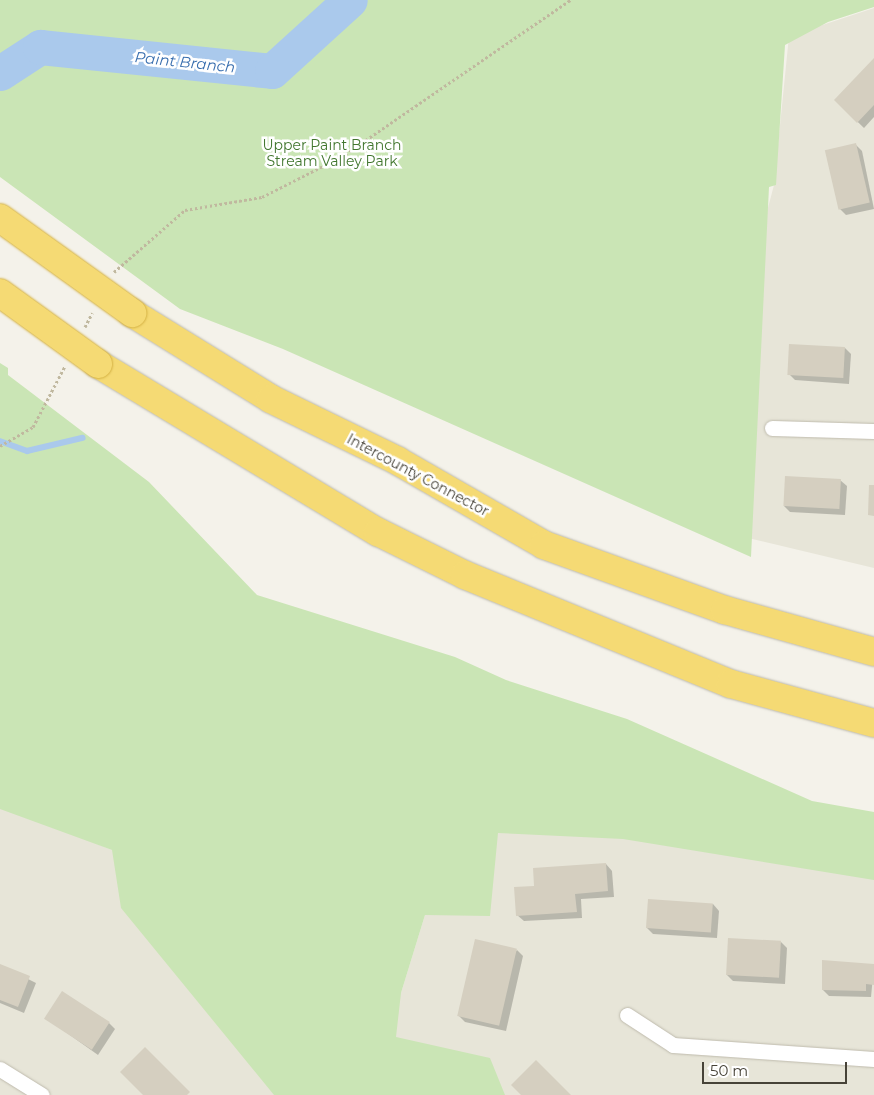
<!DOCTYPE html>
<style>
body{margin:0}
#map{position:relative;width:874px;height:1095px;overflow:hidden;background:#f4f2ea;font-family:Montserrat,sans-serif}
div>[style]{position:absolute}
.residential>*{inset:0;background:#e7e5d8}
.green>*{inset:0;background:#cae5b5}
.shadow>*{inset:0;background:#0003}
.stream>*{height:5.5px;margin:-2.75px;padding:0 2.75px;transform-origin:2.75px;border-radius:2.75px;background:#aac9ec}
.river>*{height:35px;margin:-17.5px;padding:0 17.5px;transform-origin:17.5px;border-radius:17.5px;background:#aac9ec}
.building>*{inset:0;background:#d5cfc0;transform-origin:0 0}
.path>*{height:3px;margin-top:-1.5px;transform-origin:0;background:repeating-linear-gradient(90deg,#c0b89f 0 2.5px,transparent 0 5px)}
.roads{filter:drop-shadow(0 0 1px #bfbbad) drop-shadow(0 0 1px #bfbbad)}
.street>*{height:15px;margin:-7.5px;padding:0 7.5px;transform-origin:7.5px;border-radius:7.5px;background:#fff}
.highway>*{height:28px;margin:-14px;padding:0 14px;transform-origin:14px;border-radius:14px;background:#f5da74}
.bridges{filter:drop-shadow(0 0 1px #d4b143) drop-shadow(0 0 1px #d4b143)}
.highway-bridge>*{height:28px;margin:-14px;padding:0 14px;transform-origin:14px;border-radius:14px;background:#f5da74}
span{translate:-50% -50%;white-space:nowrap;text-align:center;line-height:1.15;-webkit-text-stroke:5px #fff;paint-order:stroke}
.park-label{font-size:14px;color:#41762e}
.street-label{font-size:14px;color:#474338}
.water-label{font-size:15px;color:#376dae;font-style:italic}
.scale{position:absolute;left:702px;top:1062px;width:145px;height:22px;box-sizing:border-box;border:2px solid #474338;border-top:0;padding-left:6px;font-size:15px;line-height:18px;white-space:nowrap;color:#474338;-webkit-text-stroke:4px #fff;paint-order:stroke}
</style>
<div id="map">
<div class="residential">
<i style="clip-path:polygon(874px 8px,874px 568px,685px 523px,774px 185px,789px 36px)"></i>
<i style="clip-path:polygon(0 805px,112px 850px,401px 993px,425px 915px,499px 818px,874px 863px,874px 1095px,0 1095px)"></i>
</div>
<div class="green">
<i style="clip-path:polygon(0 0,874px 0,874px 7px,828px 22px,785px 45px,776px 185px,769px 187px,751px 557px,283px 349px,180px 309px,0 177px)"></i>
<i style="clip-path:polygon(0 363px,8px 368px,8px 375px,149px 482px,257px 595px,455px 657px,506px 680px,627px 719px,812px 801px,874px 812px,874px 880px,623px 839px,498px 833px,490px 916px,425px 915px,401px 993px,396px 1037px,490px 1058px,505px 1095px,274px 1095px,121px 908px,112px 850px,0 809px)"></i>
</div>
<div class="shadow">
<i style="clip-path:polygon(874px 60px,874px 117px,864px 128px,835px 100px)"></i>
<i style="clip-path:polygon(856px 145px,862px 151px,874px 209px,846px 215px,840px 209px)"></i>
<i style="clip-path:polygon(845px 348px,851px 354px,849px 384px,795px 380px,789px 374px)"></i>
<i style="clip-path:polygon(840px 480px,847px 486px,845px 515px,790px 512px,784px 506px)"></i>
<i style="clip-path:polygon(606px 864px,612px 871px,614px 897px,581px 899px,582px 918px,524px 921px,517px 915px,535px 887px)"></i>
<i style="clip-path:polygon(713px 904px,719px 911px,717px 938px,653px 934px,647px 928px)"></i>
<i style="clip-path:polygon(781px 942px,787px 948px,785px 984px,733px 981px,727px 975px)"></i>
<i style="clip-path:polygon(517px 950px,523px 956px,506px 1031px,465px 1022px,459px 1016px)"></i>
<i style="clip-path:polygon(0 965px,36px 983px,24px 1013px,0 1003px)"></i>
<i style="clip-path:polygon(874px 965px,871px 997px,829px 996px,823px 990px)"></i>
<i style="clip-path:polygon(46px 1018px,109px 1023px,115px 1029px,98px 1055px)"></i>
</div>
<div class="stream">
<i style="left:0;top:441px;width:29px;rotate:20deg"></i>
<i style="left:27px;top:451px;width:57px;rotate:-13.3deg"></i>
</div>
<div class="river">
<i style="left:0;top:73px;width:48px;rotate:-33deg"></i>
<i style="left:40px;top:47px;width:233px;rotate:5.9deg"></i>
<i style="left:272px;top:71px;width:105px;rotate:-42.3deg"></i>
</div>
<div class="building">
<i style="clip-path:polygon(874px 58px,874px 105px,857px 123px,834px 100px)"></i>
<i style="left:856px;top:143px;width:61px;height:32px;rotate:77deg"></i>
<i style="left:789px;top:344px;width:56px;height:31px;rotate:3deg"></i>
<i style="left:785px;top:476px;width:56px;height:30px;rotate:3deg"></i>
<i style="clip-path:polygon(869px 485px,874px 485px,874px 516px,868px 515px)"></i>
<i style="clip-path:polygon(606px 863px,608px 891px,575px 894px,577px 912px,516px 916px,514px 887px,534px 886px,533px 868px)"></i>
<i style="left:648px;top:899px;width:65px;height:29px;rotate:4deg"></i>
<i style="left:728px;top:938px;width:53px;height:37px;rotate:3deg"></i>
<i style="left:475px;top:939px;width:43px;height:79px;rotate:13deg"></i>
<i style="clip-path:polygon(822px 960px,874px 964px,874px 985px,866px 984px,866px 991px,822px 990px)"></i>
<i style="clip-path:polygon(0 964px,30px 976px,18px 1007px,0 1000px)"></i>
<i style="left:62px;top:991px;width:57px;height:33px;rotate:33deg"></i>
<i style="clip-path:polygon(145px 1047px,190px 1092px,187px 1095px,143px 1095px,120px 1072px)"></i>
<i style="clip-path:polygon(536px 1060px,571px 1095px,521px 1095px,511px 1085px)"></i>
</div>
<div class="path">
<i style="left:114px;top:272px;width:94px;rotate:-41.1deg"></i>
<i style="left:185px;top:210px;width:78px;rotate:-9.6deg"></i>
<i style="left:262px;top:197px;width:89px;rotate:-26.9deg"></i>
<i style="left:341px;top:157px;width:278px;rotate:-34.4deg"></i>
<i style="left:85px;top:327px;width:16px;rotate:-63deg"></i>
<i style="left:0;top:446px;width:38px;rotate:-30deg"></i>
<i style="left:33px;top:427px;width:69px;rotate:-62.3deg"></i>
</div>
<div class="roads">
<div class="street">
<i style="left:772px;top:428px;width:102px;rotate:1.7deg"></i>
<i style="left:627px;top:1015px;width:55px;rotate:33.1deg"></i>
<i style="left:673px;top:1045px;width:201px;rotate:4deg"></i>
<i style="left:0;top:1069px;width:49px;rotate:31.8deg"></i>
</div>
<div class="highway">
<i style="left:132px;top:313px;width:163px;rotate:31.7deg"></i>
<i style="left:271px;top:399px;width:141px;rotate:26deg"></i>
<i style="left:398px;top:461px;width:168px;rotate:29.9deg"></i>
<i style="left:544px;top:545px;width:192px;rotate:19.8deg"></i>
<i style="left:725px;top:610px;width:155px;rotate:15.7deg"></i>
<i style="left:98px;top:364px;width:327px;rotate:31deg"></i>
<i style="left:378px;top:532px;width:97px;rotate:26.3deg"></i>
<i style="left:465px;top:575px;width:287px;rotate:22.3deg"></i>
<i style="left:731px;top:684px;width:148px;rotate:15.3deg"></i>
</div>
</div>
<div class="bridges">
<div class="highway-bridge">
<i style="left:0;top:218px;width:163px;rotate:35.7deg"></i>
<i style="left:0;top:293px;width:121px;rotate:35.9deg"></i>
</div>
</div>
<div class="park-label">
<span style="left:332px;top:153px">Upper Paint Branch<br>Stream Valley Park</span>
</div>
<div class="street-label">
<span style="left:418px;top:475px;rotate:28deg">Intercounty Connector</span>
</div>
<div class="water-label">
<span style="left:185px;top:62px;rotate:6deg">Paint Branch</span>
</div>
<div class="scale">50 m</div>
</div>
